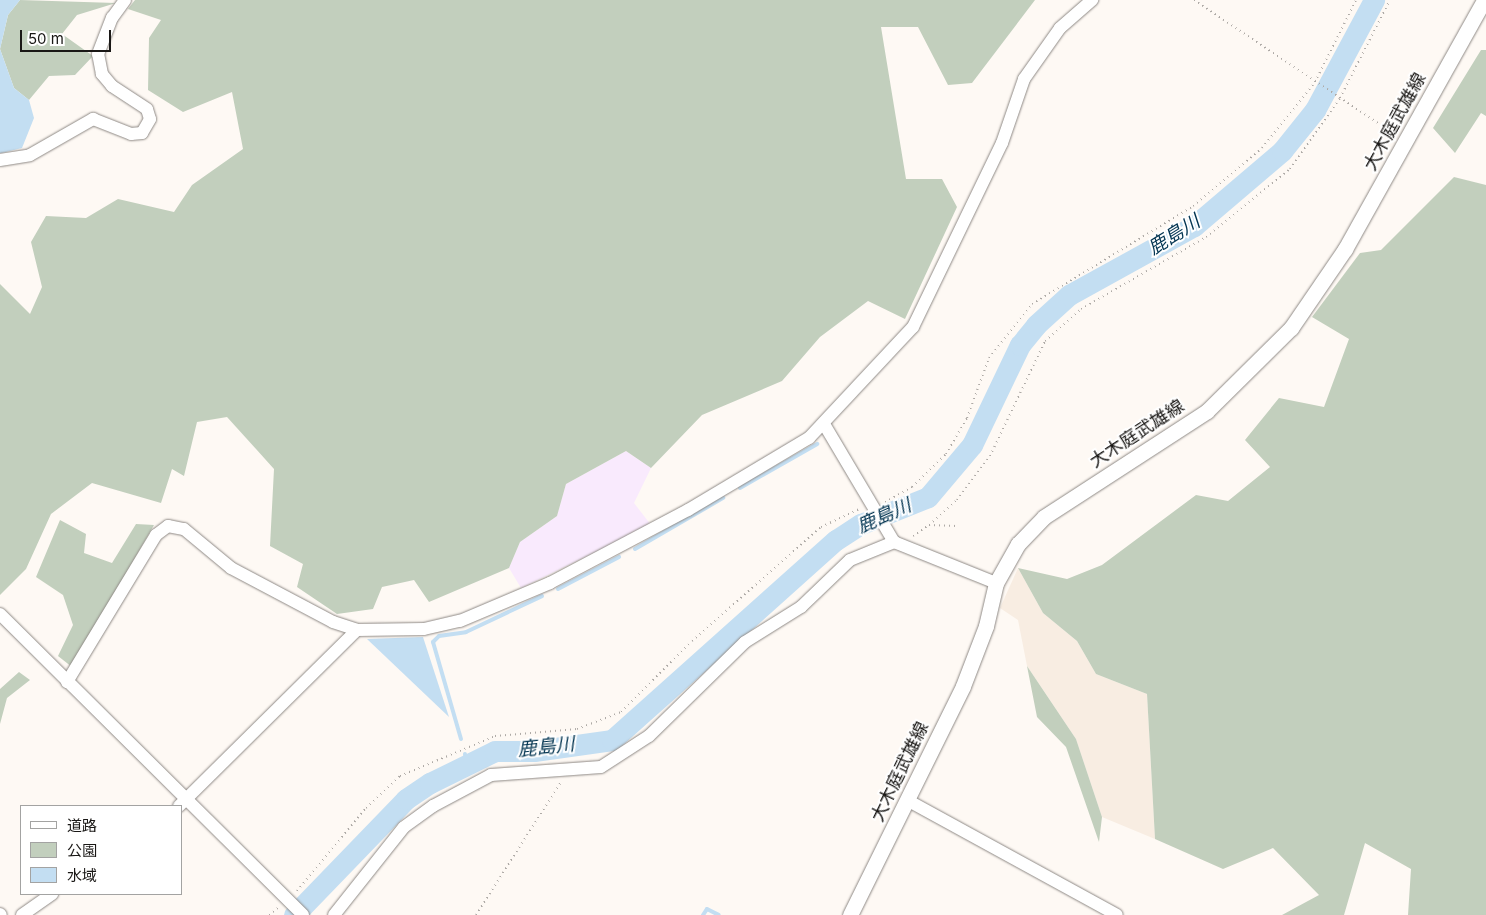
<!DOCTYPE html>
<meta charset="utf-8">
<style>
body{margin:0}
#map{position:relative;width:1486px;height:915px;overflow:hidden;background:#fef9f4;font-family:Inter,"Noto Sans JP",sans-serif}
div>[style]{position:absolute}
.commercial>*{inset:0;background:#f9eafd}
.built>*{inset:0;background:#f8ede2}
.green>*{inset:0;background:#c2cfbd}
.water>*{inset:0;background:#c3def2}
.stream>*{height:4px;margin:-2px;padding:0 2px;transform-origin:2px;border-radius:2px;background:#c3def2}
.river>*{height:21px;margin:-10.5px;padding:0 10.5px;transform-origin:10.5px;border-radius:10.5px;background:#c3def2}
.path>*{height:2px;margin-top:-1px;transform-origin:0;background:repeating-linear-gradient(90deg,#aeaaa6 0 1px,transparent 0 5px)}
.roads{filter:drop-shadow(0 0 1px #8e8985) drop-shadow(0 0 1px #8e8985)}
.minor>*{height:12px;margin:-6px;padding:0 6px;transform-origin:6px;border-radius:6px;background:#fff}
.major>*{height:15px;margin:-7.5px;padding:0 7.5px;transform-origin:7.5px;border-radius:7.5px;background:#fff}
span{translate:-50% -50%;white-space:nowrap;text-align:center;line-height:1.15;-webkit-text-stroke:4px #fff;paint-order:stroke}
.street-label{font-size:18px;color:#1a1816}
.water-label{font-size:19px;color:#023451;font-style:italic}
.legend{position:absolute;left:20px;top:805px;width:162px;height:90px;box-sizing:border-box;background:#fff;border:1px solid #a3a3a2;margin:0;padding:6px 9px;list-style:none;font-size:15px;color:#1a1816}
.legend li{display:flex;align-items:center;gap:10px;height:25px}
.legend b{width:25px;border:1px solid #a3a3a2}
.scale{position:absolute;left:20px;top:30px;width:91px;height:22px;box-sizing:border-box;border:2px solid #1a1816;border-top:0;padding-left:6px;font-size:15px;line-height:18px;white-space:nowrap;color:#1a1816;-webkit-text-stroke:4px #fff;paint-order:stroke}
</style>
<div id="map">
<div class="commercial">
<i style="clip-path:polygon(626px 451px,651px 468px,634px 503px,651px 525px,521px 588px,509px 568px,520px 542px,557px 516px,566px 484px)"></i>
</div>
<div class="built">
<i style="clip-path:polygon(1018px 568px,1043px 613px,1077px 641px,1096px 674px,1147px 694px,1155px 839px,1102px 817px,1076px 739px,1027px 666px,1018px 620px,1000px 608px)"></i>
</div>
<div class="green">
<i style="clip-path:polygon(20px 0,116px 3px,77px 15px,62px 34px,93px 56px,75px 75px,49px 76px,29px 100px,14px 88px,0 49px,8px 15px)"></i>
<i style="clip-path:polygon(135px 0,1035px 0,972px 83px,948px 85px,918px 27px,881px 27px,906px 179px,942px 179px,957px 207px,905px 319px,868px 301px,820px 337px,782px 381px,702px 415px,651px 468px,626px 451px,566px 484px,557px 516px,520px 542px,509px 568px,429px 602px,414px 580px,382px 587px,373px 609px,337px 614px,297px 587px,303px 564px,270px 546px,274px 469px,227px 417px,197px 422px,184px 476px,172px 469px,161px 503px,92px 483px,51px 514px,26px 569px,0 595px,0 284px,30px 314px,42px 287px,31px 242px,46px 216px,86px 218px,118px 199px,174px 212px,192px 185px,243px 149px,232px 92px,183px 112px,148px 90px,149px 38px,161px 20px,128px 9px)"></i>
<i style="clip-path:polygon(1481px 50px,1486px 50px,1486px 116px,1481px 113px,1455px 153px,1433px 128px)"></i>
<i style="clip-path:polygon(1454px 177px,1486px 185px,1486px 915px,1408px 915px,1411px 869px,1365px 843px,1344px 915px,1282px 915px,1319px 895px,1273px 848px,1223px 869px,1155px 839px,1147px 694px,1096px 674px,1077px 641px,1043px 613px,1018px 568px,1067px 579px,1102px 565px,1196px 495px,1228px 501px,1270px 467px,1245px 440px,1279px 398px,1324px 407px,1349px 339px,1312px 317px,1360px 253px,1381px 250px)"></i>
<i style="clip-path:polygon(60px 520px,86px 534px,84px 553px,112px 563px,136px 524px,154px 525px,72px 667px,58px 656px,73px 625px,63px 595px,36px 577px)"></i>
<i style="clip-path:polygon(1027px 666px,1076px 739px,1102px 817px,1099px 842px,1066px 747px,1037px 717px)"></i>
<i style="clip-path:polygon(19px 672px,30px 680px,7px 698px,0 724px,0 689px)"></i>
</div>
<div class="water">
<i style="clip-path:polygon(0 0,20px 0,8px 15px,0 49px,14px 88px,29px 100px,34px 118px,22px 148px,2px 153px,0 153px)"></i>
<i style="clip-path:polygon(423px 637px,449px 717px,367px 639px)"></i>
</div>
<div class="stream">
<i style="left:740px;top:488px;width:89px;rotate:-29.7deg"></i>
<i style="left:635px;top:549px;width:102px;rotate:-30.1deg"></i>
<i style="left:558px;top:589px;width:69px;rotate:-27.7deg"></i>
<i style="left:461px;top:739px;width:101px;rotate:-106.1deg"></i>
<i style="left:433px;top:642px;width:8px;rotate:-45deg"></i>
<i style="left:439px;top:636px;width:27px;rotate:-8deg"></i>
<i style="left:466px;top:632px;width:84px;rotate:-25.3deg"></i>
<i style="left:465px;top:754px;width:9px;rotate:84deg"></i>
<i style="left:703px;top:915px;width:7px;rotate:-56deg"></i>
<i style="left:707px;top:909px;width:13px;rotate:27deg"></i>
</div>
<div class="river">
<i style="left:294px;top:915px;width:161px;rotate:-46deg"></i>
<i style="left:406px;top:799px;width:29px;rotate:-34deg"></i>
<i style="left:430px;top:783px;width:72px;rotate:-26.2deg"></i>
<i style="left:495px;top:751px;width:39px"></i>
<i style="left:534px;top:751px;width:79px;rotate:-8deg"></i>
<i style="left:612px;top:740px;width:300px;rotate:-41.8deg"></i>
<i style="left:836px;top:540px;width:30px;rotate:-33deg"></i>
<i style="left:861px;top:524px;width:72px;rotate:-21.9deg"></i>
<i style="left:928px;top:497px;width:68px;rotate:-49.8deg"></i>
<i style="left:972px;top:445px;width:111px;rotate:-64.4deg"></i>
<i style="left:1020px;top:345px;width:26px;rotate:-51deg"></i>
<i style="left:1036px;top:325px;width:45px;rotate:-42.3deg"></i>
<i style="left:1069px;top:295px;width:143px;rotate:-28.9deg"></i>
<i style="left:1194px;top:226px;width:116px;rotate:-40.4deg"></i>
<i style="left:1282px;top:151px;width:53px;rotate:-51.2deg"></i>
<i style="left:1315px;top:110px;width:125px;rotate:-61.8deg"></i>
</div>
<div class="path">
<i style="left:1194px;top:0;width:239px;rotate:33.8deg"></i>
<i style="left:885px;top:502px;width:31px;rotate:-29deg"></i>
<i style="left:912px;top:487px;width:47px;rotate:-44.1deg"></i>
<i style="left:946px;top:454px;width:42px;rotate:-59.7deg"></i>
<i style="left:967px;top:418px;width:64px;rotate:-69.9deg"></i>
<i style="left:989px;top:358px;width:69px;rotate:-51.5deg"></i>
<i style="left:1032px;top:304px;width:188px;rotate:-31.3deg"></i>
<i style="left:1193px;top:206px;width:90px;rotate:-40deg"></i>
<i style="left:1262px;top:148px;width:85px;rotate:-51.2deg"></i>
<i style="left:1315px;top:82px;width:92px;rotate:-63.4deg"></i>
<i style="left:929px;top:525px;width:38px;rotate:-42deg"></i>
<i style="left:957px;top:500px;width:55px;rotate:-53.1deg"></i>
<i style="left:990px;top:456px;width:127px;rotate:-64.4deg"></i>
<i style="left:1045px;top:341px;width:48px;rotate:-41.6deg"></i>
<i style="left:1081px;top:309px;width:144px;rotate:-29.9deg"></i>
<i style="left:1206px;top:237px;width:108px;rotate:-39deg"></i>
<i style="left:1290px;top:169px;width:87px;rotate:-54.8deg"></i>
<i style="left:1340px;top:98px;width:110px;rotate:-63deg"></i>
<i style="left:913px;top:536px;width:19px;rotate:-35deg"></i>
<i style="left:929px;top:525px;width:28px;rotate:2deg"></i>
<i style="left:297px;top:891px;width:108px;rotate:-50.3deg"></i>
<i style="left:366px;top:808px;width:47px;rotate:-43.3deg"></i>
<i style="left:400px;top:776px;width:103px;rotate:-22.8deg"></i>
<i style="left:495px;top:736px;width:82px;rotate:-4.9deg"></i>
<i style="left:577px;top:729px;width:47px;rotate:-21.1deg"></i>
<i style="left:621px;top:712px;width:100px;rotate:-45deg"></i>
<i style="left:692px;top:641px;width:172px;rotate:-41.5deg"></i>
<i style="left:821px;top:527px;width:42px;rotate:-25.3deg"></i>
<i style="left:269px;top:915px;width:13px;rotate:-39deg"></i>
<i style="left:476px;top:915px;width:158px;rotate:-57.4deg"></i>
</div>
<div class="roads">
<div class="minor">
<i style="left:0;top:160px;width:30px;rotate:-9deg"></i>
<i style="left:30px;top:155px;width:73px;rotate:-29.7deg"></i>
<i style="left:93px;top:119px;width:41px;rotate:21.5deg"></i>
<i style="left:131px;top:134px;width:11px;rotate:-5deg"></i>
<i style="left:142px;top:133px;width:16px;rotate:-60deg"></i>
<i style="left:150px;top:119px;width:10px;rotate:-107deg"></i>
<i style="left:147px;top:109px;width:42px;rotate:-146.7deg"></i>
<i style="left:112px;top:86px;width:16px;rotate:-130deg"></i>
<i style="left:102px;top:74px;width:20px;rotate:-101deg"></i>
<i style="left:98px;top:54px;width:39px;rotate:-69deg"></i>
<i style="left:112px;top:18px;width:22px;rotate:-54deg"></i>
<i style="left:824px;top:424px;width:137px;rotate:59.3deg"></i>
<i style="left:894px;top:542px;width:110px;rotate:21.9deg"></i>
<i style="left:0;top:614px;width:427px;rotate:44.8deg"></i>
<i style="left:67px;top:682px;width:172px;rotate:-58.8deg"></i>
<i style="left:156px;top:535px;width:15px;rotate:-37deg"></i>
<i style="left:168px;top:526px;width:16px;rotate:11deg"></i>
<i style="left:184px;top:529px;width:61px;rotate:39.7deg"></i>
<i style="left:231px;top:568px;width:115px;rotate:27.9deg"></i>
<i style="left:333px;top:622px;width:25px;rotate:18deg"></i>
<i style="left:357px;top:630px;width:67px;rotate:-0.9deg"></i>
<i style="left:424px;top:629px;width:37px;rotate:-13deg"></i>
<i style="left:460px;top:621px;width:98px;rotate:-22.9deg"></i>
<i style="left:550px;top:583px;width:156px;rotate:-27.9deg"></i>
<i style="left:688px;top:510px;width:141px;rotate:-30.8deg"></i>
<i style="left:809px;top:438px;width:152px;rotate:-46.9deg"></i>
<i style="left:913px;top:327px;width:204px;rotate:-64.2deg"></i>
<i style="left:1002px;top:143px;width:68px;rotate:-71deg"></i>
<i style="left:1024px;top:79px;width:62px;rotate:-54.8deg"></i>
<i style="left:1060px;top:28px;width:43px;rotate:-41.2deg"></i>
<i style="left:907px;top:800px;width:239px;rotate:28.7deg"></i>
<i style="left:179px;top:806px;width:250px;rotate:-44.7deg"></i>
<i style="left:0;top:914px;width:1px;rotate:45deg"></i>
<i style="left:22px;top:915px;width:37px;rotate:-35deg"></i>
<i style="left:334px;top:915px;width:112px;rotate:-51.5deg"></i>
<i style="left:404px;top:827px;width:36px;rotate:-36deg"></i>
<i style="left:433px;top:806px;width:66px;rotate:-28.1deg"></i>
<i style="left:491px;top:775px;width:110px;rotate:-4.2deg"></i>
<i style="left:601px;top:767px;width:57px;rotate:-32.9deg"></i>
<i style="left:649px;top:736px;width:134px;rotate:-44.4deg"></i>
<i style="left:745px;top:642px;width:66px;rotate:-32deg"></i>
<i style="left:801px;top:607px;width:68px;rotate:-43.8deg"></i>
<i style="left:850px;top:560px;width:48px;rotate:-22.2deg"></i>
</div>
<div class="major">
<i style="left:850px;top:915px;width:255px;rotate:-63.7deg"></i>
<i style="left:963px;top:686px;width:64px;rotate:-69deg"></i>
<i style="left:986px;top:626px;width:44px;rotate:-76.9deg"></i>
<i style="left:996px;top:583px;width:45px;rotate:-60.6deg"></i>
<i style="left:1018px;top:544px;width:37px;rotate:-46deg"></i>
<i style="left:1044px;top:517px;width:194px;rotate:-33deg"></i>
<i style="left:1207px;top:411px;width:118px;rotate:-44.7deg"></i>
<i style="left:1291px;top:328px;width:96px;rotate:-55.6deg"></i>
<i style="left:1345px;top:249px;width:285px;rotate:-60.8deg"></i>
</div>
</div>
<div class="street-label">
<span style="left:1395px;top:122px;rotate:-61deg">大木庭武雄線</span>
<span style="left:1137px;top:434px;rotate:-33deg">大木庭武雄線</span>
<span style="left:900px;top:772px;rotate:-64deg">大木庭武雄線</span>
</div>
<div class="water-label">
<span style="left:1174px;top:235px;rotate:-32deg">鹿島川</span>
<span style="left:884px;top:516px;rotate:-24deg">鹿島川</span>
<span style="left:546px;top:747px;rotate:-6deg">鹿島川</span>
</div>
<ul class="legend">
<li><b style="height:6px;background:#fff"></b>道路</li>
<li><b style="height:14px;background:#c2cfbd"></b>公園</li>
<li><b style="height:14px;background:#c3def2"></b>水域</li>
</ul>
<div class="scale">50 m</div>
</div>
